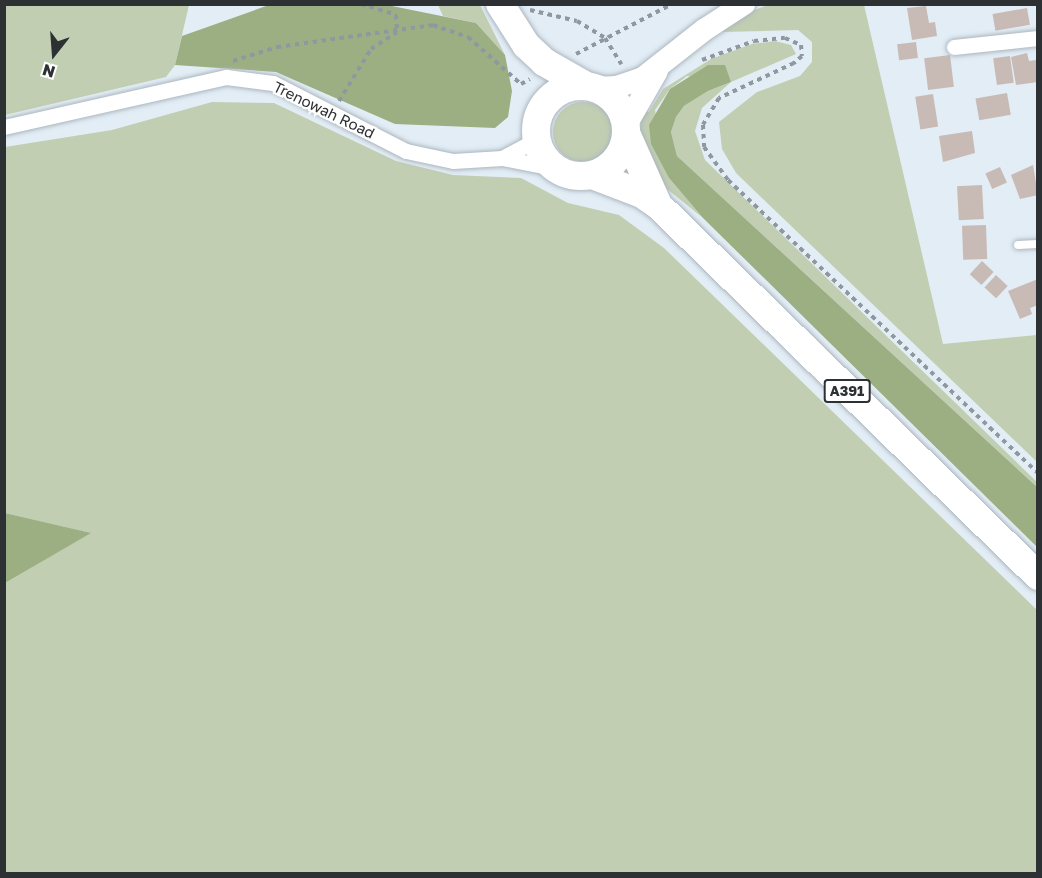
<!DOCTYPE html>
<style>
body{margin:0}
#map{position:relative;width:1042px;height:878px;overflow:hidden;background:#e2edf6;font-family:"Golos Text",sans-serif}
div>[style]{position:absolute}
.green>*{inset:0;background:#c2ceb2}
.round{border-radius:50%}
.forest>*{inset:0;background:#9caf82}
.building>*{inset:0;background:#c8bbb6;transform-origin:0 0}
.path>*{height:4px;margin-top:-2px;transform-origin:0;background:repeating-linear-gradient(90deg,#90979e 0 4.5px,transparent 0 9px)}
.roads{filter:drop-shadow(0 0 2px #acb6be) drop-shadow(0 0 2px #acb6be)}
.lane>*{height:8px;margin:-4px;padding:0 4px;transform-origin:4px;border-radius:4px;background:#fff}
.street>*{height:15px;margin:-7.5px;padding:0 7.5px;transform-origin:7.5px;border-radius:7.5px;background:#fff}
.secondary>*{height:22px;margin:-11px;padding:0 11px;transform-origin:11px;border-radius:11px;background:#fff}
.highway>*{height:28px;margin:-14px;padding:0 14px;transform-origin:14px;border-radius:14px;background:#fff}
.highway>.ring{margin:-14px;padding:0;box-sizing:content-box;background:none;border:28px solid #fff;border-radius:50%}
span{translate:-50% -50%;white-space:nowrap;text-align:center;line-height:1.15;-webkit-text-stroke:4.5px #fff;paint-order:stroke}
.shield-label span{padding:2px 4px;background:#fff;border:2px solid;border-radius:4px;-webkit-text-stroke-width:0}
.shield-label{font-size:14px;color:#2d3134;font-weight:700}
.street-label{font-size:15px;color:#2d3134}
.frame{position:absolute;inset:0;border:6px solid #2d3134;pointer-events:none}
.north{position:absolute;left:24px;top:24px;width:60px;height:60px;-webkit-text-stroke:4px #fff;paint-order:stroke;rotate:197deg;font-size:16px;font-weight:700;line-height:24px;text-align:center;color:#2d3134}
.north::after{content:'';display:block;margin:auto;width:21px;height:27px;background:#2d3134;clip-path:polygon(50% 0,100% 100%,50% 72%,0 100%)}
</style>
<div id="map">
<div class="green">
<i style="clip-path:polygon(4px 5px,5px 4px,189px 5px,175px 65px,166px 77px,5px 115px)"></i>
<i style="clip-path:polygon(438px 5px,480px 5px,505px 55px,476px 23px,443px 16px)"></i>
<i style="clip-path:polygon(768px 5px,864px 5px,943px 344px,1037px 335px,1037px 462px,736px 173px,722px 149px,719px 122px,757px 92px,800px 76px,812px 62px,812px 42px,798px 30px,722px 32px,746px 13px)"></i>
<i style="clip-path:polygon(775px 41px,791px 45px,796px 54px,731px 82px,702px 108px,695px 131px,705px 160px,1037px 482px,1037px 487px,677px 156px,671px 132px,676px 117px,684px 106px,708px 91px,731px 82px,687px 76px,670px 89px,655px 110px,669px 178px,703px 218px,667px 189px,651px 166px,640px 130px,642px 110px,649px 112px,663px 89px,711px 59px,752px 44px)"></i>
<i style="clip-path:polygon(212px 102px,274px 103px,396px 161px,453px 175px,521px 178px,568px 203px,619px 215px,664px 248px,1037px 610px,1037px 873px,5px 873px,5px 583px,90px 533px,5px 513px,5px 147px,112px 130px)"></i>
<i class="round" style="left:553px;top:102px;width:60px;height:60px"></i>
</div>
<div class="forest">
<i style="clip-path:polygon(269px 5px,387px 5px,476px 23px,505px 55px,512px 91px,508px 117px,495px 128px,395px 124px,276px 72px,175px 65px,182px 36px)"></i>
<i style="clip-path:polygon(708px 65px,725px 65px,731px 82px,708px 91px,684px 106px,676px 117px,671px 132px,677px 156px,1037px 487px,1037px 547px,703px 218px,669px 178px,651px 144px,649px 125px,670px 89px)"></i>
<i style="clip-path:polygon(5px 513px,91px 533px,5px 583px)"></i>
</div>
<div class="building">
<i style="clip-path:polygon(926px 6px,929px 23px,935px 22px,937px 36px,912px 40px,907px 8px)"></i>
<i style="left:1027px;top:8px;width:17px;height:35px;rotate:80deg"></i>
<i style="left:916px;top:42px;width:16px;height:19px;rotate:83deg"></i>
<i style="clip-path:polygon(1027px 53px,1029px 61px,1036px 60px,1038px 82px,1016px 85px,1011px 57px)"></i>
<i style="left:950px;top:55px;width:32px;height:26px;rotate:83deg"></i>
<i style="left:1010px;top:56px;width:27px;height:17px;rotate:82deg"></i>
<i style="left:1007px;top:93px;width:22px;height:32px;rotate:80deg"></i>
<i style="left:933px;top:94px;width:33px;height:18px;rotate:81deg"></i>
<i style="clip-path:polygon(972px 131px,975px 153px,943px 162px,939px 136px)"></i>
<i style="clip-path:polygon(1033px 165px,1038px 195px,1020px 199px,1011px 175px)"></i>
<i style="left:1000px;top:167px;width:17px;height:16px;rotate:66deg"></i>
<i style="left:982px;top:185px;width:34px;height:25px;rotate:87deg"></i>
<i style="left:986px;top:225px;width:34px;height:24px;rotate:88deg"></i>
<i style="left:982px;top:261px;width:16px;height:18px;rotate:43deg"></i>
<i style="left:996px;top:275px;width:16px;height:17px;rotate:43deg"></i>
<i style="clip-path:polygon(1038px 279px,1038px 305px,1030px 308px,1032px 314px,1020px 319px,1008px 291px)"></i>
</div>
<div class="path">
<i style="left:361px;top:4px;width:37px;rotate:17deg"></i>
<i style="left:396px;top:15px;width:16px;rotate:86deg"></i>
<i style="left:530px;top:10px;width:48px;rotate:13.2deg"></i>
<i style="left:577px;top:21px;width:33px;rotate:31deg"></i>
<i style="left:605px;top:38px;width:31px;rotate:58deg"></i>
<i style="left:576px;top:54px;width:108px;rotate:-27.5deg"></i>
<i style="left:702px;top:60px;width:55px;rotate:-20.1deg"></i>
<i style="left:754px;top:41px;width:31px;rotate:-6deg"></i>
<i style="left:785px;top:38px;width:17px;rotate:24deg"></i>
<i style="left:801px;top:45px;width:11px;rotate:85deg"></i>
<i style="left:802px;top:56px;width:11px;rotate:139deg"></i>
<i style="left:794px;top:63px;width:83px;rotate:155deg"></i>
<i style="left:719px;top:98px;width:31px;rotate:121deg"></i>
<i style="left:703px;top:125px;width:22px;rotate:87deg"></i>
<i style="left:704px;top:147px;width:41px;rotate:54deg"></i>
<i style="left:728px;top:180px;width:427px;rotate:43.4deg"></i>
<i style="left:233px;top:61px;width:46px;rotate:-17.7deg"></i>
<i style="left:277px;top:47px;width:158px;rotate:-8deg"></i>
<i style="left:433px;top:25px;width:37px;rotate:19deg"></i>
<i style="left:468px;top:37px;width:71px;rotate:41.6deg"></i>
<i style="left:521px;top:84px;width:10px;rotate:-29deg"></i>
<i style="left:339px;top:101px;width:61px;rotate:-58.4deg"></i>
<i style="left:371px;top:49px;width:31px;rotate:-33deg"></i>
</div>
<div class="roads">
<div class="lane">
<i style="left:1018px;top:245px;width:20px;rotate:-3deg"></i>
</div>
<div class="street">
<i style="left:954px;top:47px;width:84px;rotate:-6.1deg"></i>
<i style="left:4px;top:127px;width:228px;rotate:-12.7deg"></i>
<i style="left:226px;top:77px;width:47px;rotate:7.3deg"></i>
<i style="left:273px;top:83px;width:149px;rotate:27.1deg"></i>
<i style="left:406px;top:151px;width:48px;rotate:12deg"></i>
<i style="left:453px;top:161px;width:49px;rotate:-3.5deg"></i>
<i style="left:502px;top:158px;width:53px;rotate:10.9deg"></i>
<i style="left:502px;top:158px;width:30px;rotate:-28deg"></i>
<i style="left:528px;top:144px;width:12px;rotate:-55deg"></i>
</div>
<div class="secondary">
<i style="left:596px;top:88px;width:21px;rotate:-3deg"></i>
<i style="left:617px;top:87px;width:28px;rotate:-19deg"></i>
<i style="left:643px;top:78px;width:78px;rotate:-38.2deg"></i>
<i style="left:704px;top:30px;width:48px;rotate:-33deg"></i>
<i style="left:626px;top:125px;width:62px;rotate:-60.1deg"></i>
</div>
<div class="highway">
<i style="left:500px;top:4px;width:49px;rotate:57.6deg"></i>
<i style="left:526px;top:45px;width:25px;rotate:43deg"></i>
<i style="left:544px;top:62px;width:48px;rotate:29.7deg"></i>
<i class="ring" style="left:536px;top:86px;width:62px;height:62px"></i>
<i style="left:626px;top:133px;width:79px;rotate:66deg"></i>
<i style="left:592px;top:175px;width:53px;rotate:20.8deg"></i>
<i style="left:642px;top:194px;width:19px;rotate:35deg"></i>
<i style="left:658px;top:205px;width:531px;rotate:44.31deg"></i>
</div>
</div>
<div class="shield-label">
<span style="left:847px;top:391px">A391</span>
</div>
<div class="street-label">
<span style="left:324px;top:110px;rotate:26deg">Trenowah Road</span>
</div>
<div class="frame"></div>
<div class="north">N</div>
</div>
